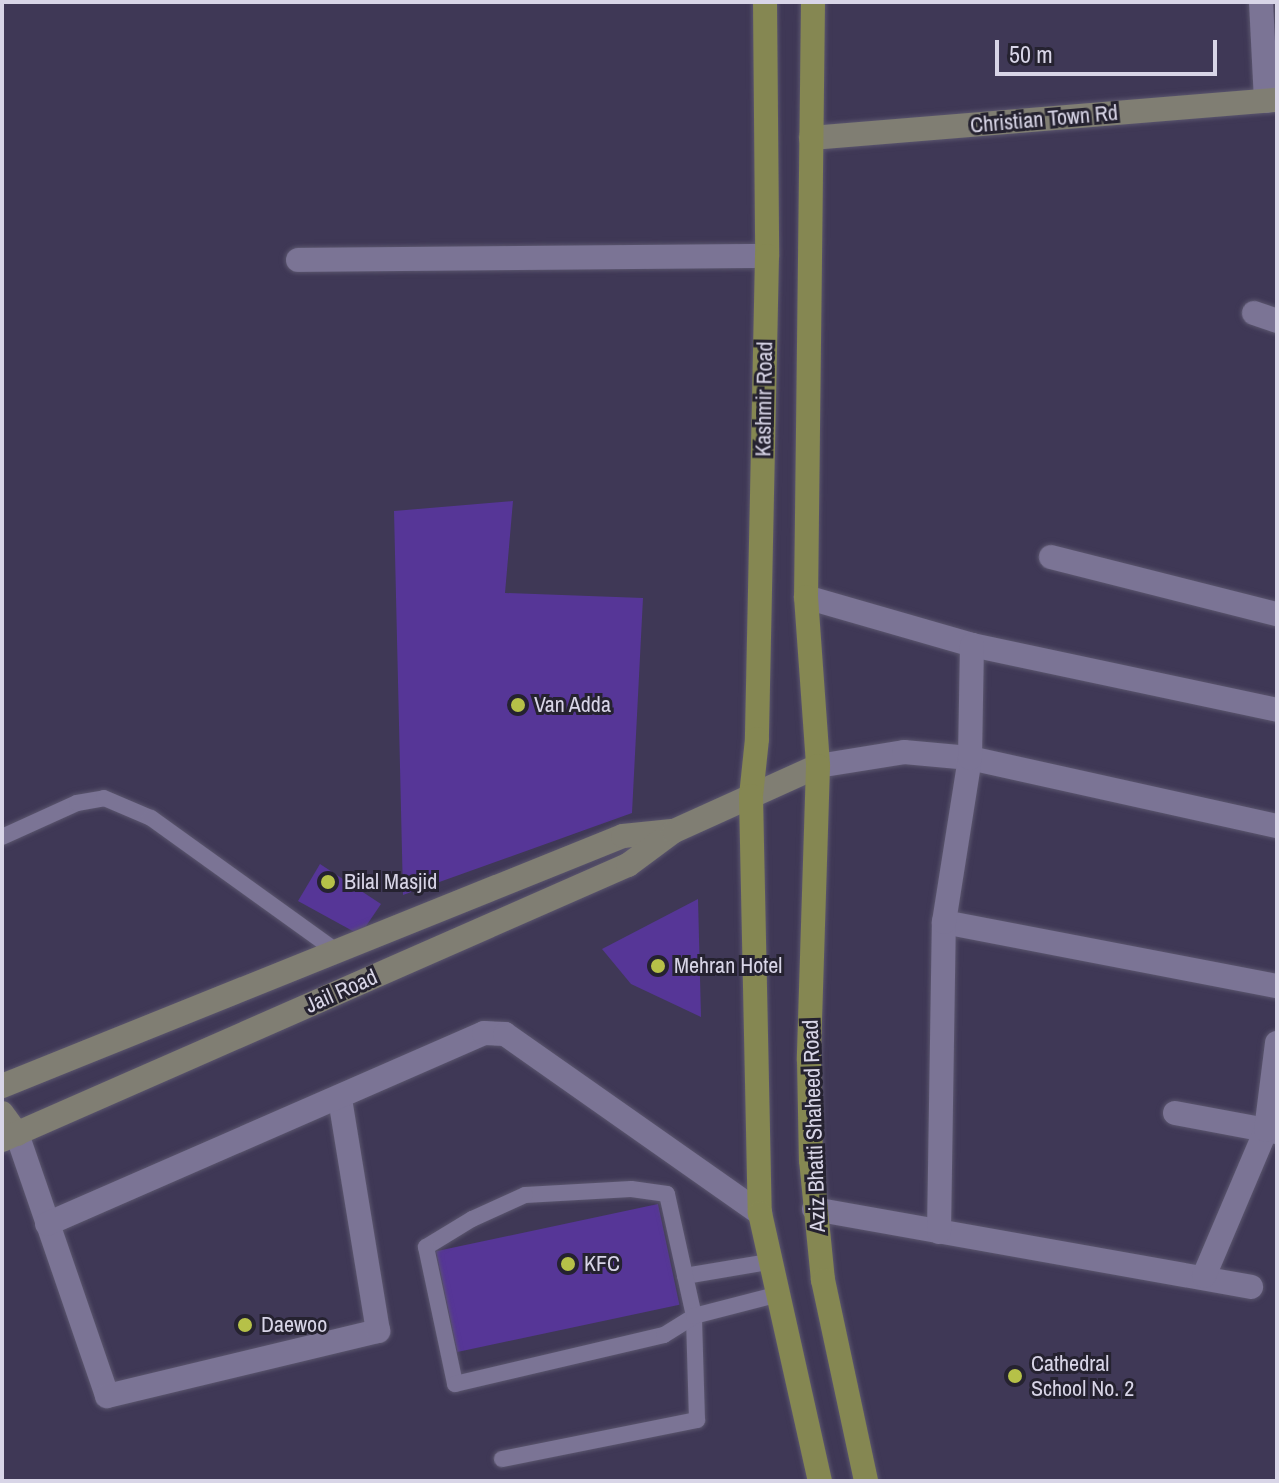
<!DOCTYPE html>
<style>
body{margin:0}
#map{position:relative;width:1279px;height:1483px;overflow:hidden;background:#3f3856;font-family:"Archivo Narrow",sans-serif}
div>[style]{position:absolute}
.building>*{inset:0;background:#563697;transform-origin:0 0}
.roads{filter:drop-shadow(0 0 2px #5b566e) drop-shadow(0 0 2px #5b566e)}
.lane>*{height:16px;margin:-8px;padding:0 8px;transform-origin:8px;border-radius:8px;background:#7b7495}
.street>*{height:24px;margin:-12px;padding:0 12px;transform-origin:12px;border-radius:12px;background:#7b7495}
.secondary>*{height:24px;margin:-12px;padding:0 12px;transform-origin:12px;border-radius:12px;background:#807e73}
.primary>*{height:24px;margin:-12px;padding:0 12px;transform-origin:12px;border-radius:12px;background:#858752}
.dots>*{width:22px;height:22px;translate:-50% -50%;box-sizing:border-box;border:4px solid #252230;border-radius:50%}
span{translate:-50% -50%;white-space:nowrap;text-align:center;line-height:1.15;-webkit-text-stroke:6px #252230;paint-order:stroke}
.street-label{font-size:22px;color:#d8d5e7}
.poi-label{font-size:22px;color:#d8d5e7}
.left{translate:0 -50%;text-align:left}
.frame{position:absolute;inset:0;border:4px solid #d8d5e7;pointer-events:none}
.scale{position:absolute;left:995px;top:40px;width:222px;height:36px;box-sizing:border-box;border:4px solid #d8d5e7;border-top:0;padding-left:10px;font-size:24px;line-height:28px;white-space:nowrap;color:#d8d5e7;-webkit-text-stroke:6px #252230;paint-order:stroke}
</style>
<div id="map">
<div class="building">
<i style="clip-path:polygon(513px 501px,505px 593px,643px 598px,632px 813px,403px 895px,394px 511px)"></i>
<i style="clip-path:polygon(320px 864px,381px 904px,360px 935px,298px 901px)"></i>
<i style="clip-path:polygon(698px 899px,701px 1017px,631px 984px,602px 949px)"></i>
<i style="left:658px;top:1204px;width:103px;height:227px;rotate:78deg"></i>
</div>
<div class="roads">
<div class="lane">
<i style="left:2px;top:837px;width:82px;rotate:-24.4deg"></i>
<i style="left:77px;top:803px;width:27px;rotate:-10deg"></i>
<i style="left:104px;top:798px;width:51px;rotate:23.1deg"></i>
<i style="left:151px;top:818px;width:231px;rotate:35.7deg"></i>
<i style="left:685px;top:1276px;width:85px;rotate:-9.5deg"></i>
<i style="left:502px;top:1459px;width:199px;rotate:-11.3deg"></i>
<i style="left:697px;top:1420px;width:104px;rotate:-91.7deg"></i>
<i style="left:694px;top:1316px;width:125px;rotate:-102.5deg"></i>
<i style="left:667px;top:1194px;width:36px;rotate:-172deg"></i>
<i style="left:631px;top:1189px;width:106px;rotate:176.8deg"></i>
<i style="left:525px;top:1195px;width:58px;rotate:155.6deg"></i>
<i style="left:472px;top:1219px;width:54px;rotate:148.7deg"></i>
<i style="left:426px;top:1247px;width:140px;rotate:78deg"></i>
<i style="left:455px;top:1384px;width:215px;rotate:-13.2deg"></i>
<i style="left:664px;top:1335px;width:36px;rotate:-32deg"></i>
<i style="left:694px;top:1316px;width:85px;rotate:-14.4deg"></i>
</div>
<div class="street">
<i style="left:1261px;top:2px;width:99px;rotate:87.1deg"></i>
<i style="left:298px;top:260px;width:469px;rotate:-0.5deg"></i>
<i style="left:1254px;top:313px;width:24px;rotate:19deg"></i>
<i style="left:1051px;top:557px;width:233px;rotate:14.2deg"></i>
<i style="left:806px;top:597px;width:173px;rotate:16.1deg"></i>
<i style="left:972px;top:645px;width:312px;rotate:12deg"></i>
<i style="left:818px;top:766px;width:87px;rotate:-9.2deg"></i>
<i style="left:904px;top:752px;width:66px;rotate:5.2deg"></i>
<i style="left:970px;top:758px;width:314px;rotate:12.5deg"></i>
<i style="left:944px;top:922px;width:339px;rotate:10.9deg"></i>
<i style="left:1175px;top:1113px;width:104px;rotate:10.6deg"></i>
<i style="left:17px;top:1134px;width:277px;rotate:71deg"></i>
<i style="left:107px;top:1396px;width:279px;rotate:-13.5deg"></i>
<i style="left:378px;top:1331px;width:235px;rotate:-99.3deg"></i>
<i style="left:814px;top:1209px;width:444px;rotate:10.1deg"></i>
<i style="left:47px;top:1224px;width:477px;rotate:-23.6deg"></i>
<i style="left:484px;top:1033px;width:21px;rotate:3deg"></i>
<i style="left:505px;top:1034px;width:312px;rotate:35.1deg"></i>
<i style="left:939px;top:1232px;width:310px;rotate:-89.1deg"></i>
<i style="left:944px;top:922px;width:166px;rotate:-81deg"></i>
<i style="left:970px;top:758px;width:113px;rotate:-89deg"></i>
<i style="left:1204px;top:1276px;width:159px;rotate:-67deg"></i>
<i style="left:1266px;top:1130px;width:88px;rotate:-82.8deg"></i>
</div>
<div class="secondary">
<i style="left:811px;top:138px;width:468px;rotate:-4.7deg"></i>
<i style="left:2px;top:1086px;width:669px;rotate:-21.93deg"></i>
<i style="left:623px;top:836px;width:49px;rotate:-5.8deg"></i>
<i style="left:2px;top:1113px;width:26px;rotate:54deg"></i>
<i style="left:2px;top:1140px;width:684px;rotate:-23.72deg"></i>
<i style="left:628px;top:865px;width:57px;rotate:-36.5deg"></i>
<i style="left:674px;top:831px;width:158px;rotate:-24.3deg"></i>
</div>
<div class="primary">
<i style="left:765px;top:2px;width:254px;rotate:89.5deg"></i>
<i style="left:767px;top:256px;width:483px;rotate:91.2deg"></i>
<i style="left:757px;top:739px;width:57px;rotate:96deg"></i>
<i style="left:751px;top:796px;width:417px;rotate:88.8deg"></i>
<i style="left:760px;top:1213px;width:275px;rotate:77.4deg"></i>
<i style="left:813px;top:2px;width:595px;rotate:90.67deg"></i>
<i style="left:806px;top:597px;width:169px;rotate:85.9deg"></i>
<i style="left:818px;top:766px;width:294px;rotate:91.8deg"></i>
<i style="left:809px;top:1060px;width:100px;rotate:88.9deg"></i>
<i style="left:811px;top:1160px;width:121px;rotate:84.3deg"></i>
<i style="left:823px;top:1280px;width:206px;rotate:77.9deg"></i>
</div>
</div>
<div class="dots">
<i style="left:518px;top:705px;background:#b6c148"></i>
<i style="left:328px;top:882px;background:#b6c148"></i>
<i style="left:658px;top:966px;background:#b6c148"></i>
<i style="left:568px;top:1264px;background:#b6c148"></i>
<i style="left:245px;top:1325px;background:#b6c148"></i>
<i style="left:1015px;top:1376px;background:#b6c148"></i>
</div>
<div class="street-label">
<span style="left:1044px;top:119px;rotate:-5deg">Christian Town Rd</span>
<span style="left:764px;top:399px;rotate:-89deg">Kashmir Road</span>
<span style="left:341px;top:991px;rotate:-24deg">Jail Road</span>
<span style="left:814px;top:1126px;rotate:-92deg">Aziz Bhatti Shaheed Road</span>
</div>
<div class="poi-label">
<span class="left" style="left:534px;top:705px">Van Adda</span>
<span class="left" style="left:344px;top:882px">Bilal Masjid</span>
<span class="left" style="left:674px;top:966px">Mehran Hotel</span>
<span class="left" style="left:584px;top:1264px">KFC</span>
<span class="left" style="left:261px;top:1325px">Daewoo</span>
<span class="left" style="left:1031px;top:1376px">Cathedral<br>School No. 2</span>
</div>
<div class="frame"></div>
<div class="scale">50 m</div>
</div>
